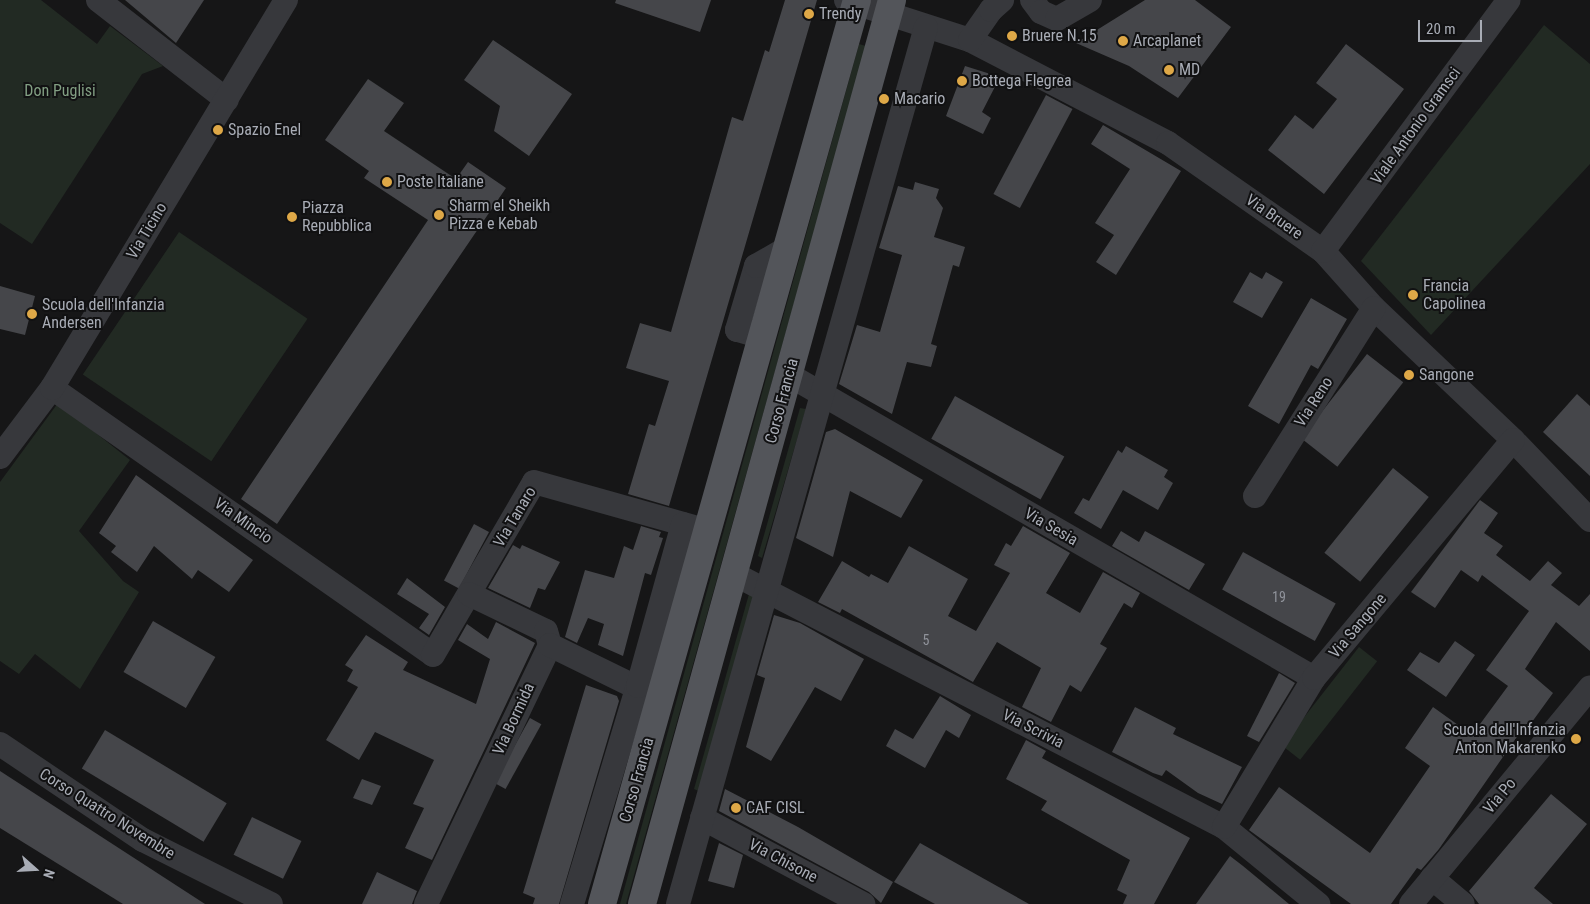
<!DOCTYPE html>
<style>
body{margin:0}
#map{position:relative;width:1590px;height:904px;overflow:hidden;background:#161617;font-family:"Roboto Condensed",sans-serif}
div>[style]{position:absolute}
.green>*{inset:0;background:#222a23;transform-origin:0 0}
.building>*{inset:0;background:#45464a;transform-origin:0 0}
.minor>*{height:24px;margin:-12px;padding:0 12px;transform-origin:12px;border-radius:12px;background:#37383c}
.major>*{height:28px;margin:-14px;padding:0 14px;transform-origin:14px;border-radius:14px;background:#53555a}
.dots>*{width:14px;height:14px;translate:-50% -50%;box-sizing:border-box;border:2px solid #111112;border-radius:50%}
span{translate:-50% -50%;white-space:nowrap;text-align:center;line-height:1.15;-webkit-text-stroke:4px #111112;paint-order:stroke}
.number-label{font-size:14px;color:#90939b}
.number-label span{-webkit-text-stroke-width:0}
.poi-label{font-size:16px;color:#a9adb6}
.left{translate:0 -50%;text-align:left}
.right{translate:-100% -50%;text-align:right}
.park-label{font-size:16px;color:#829f83}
.street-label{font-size:16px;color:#a9adb6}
.north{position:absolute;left:10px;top:844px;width:50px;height:50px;-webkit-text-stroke:4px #111112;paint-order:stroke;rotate:109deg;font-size:14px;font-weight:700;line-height:20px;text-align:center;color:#a9adb6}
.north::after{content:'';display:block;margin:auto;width:18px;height:22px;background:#a9adb6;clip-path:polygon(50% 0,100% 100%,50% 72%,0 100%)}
.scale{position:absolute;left:1418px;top:20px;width:64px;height:22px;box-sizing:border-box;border:2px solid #a9adb6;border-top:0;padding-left:6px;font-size:15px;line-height:18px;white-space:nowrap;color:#a9adb6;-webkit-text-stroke:4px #111112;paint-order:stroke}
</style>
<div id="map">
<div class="green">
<i style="clip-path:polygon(0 0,41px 0,97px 44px,110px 26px,163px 66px,142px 74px,32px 244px,0 223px)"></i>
<i style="clip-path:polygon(1544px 25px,1590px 64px,1590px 164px,1431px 335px,1361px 261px)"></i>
<i style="clip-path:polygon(859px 44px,866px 46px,626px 904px,620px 904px)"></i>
<i style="left:179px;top:232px;width:155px;height:172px;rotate:34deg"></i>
<i style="clip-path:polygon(58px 403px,130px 460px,79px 531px,123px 581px,139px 592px,80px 689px,35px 654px,19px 674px,0 661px,0 482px)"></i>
<i style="clip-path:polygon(800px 408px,806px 409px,762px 558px,758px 556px)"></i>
<i style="clip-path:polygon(755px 592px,701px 792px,694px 789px,749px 594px)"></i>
<i style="left:1359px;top:647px;width:23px;height:125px;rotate:38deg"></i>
</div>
<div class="building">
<i style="clip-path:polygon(125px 0,204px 0,176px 43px)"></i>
<i style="clip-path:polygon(616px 0,711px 0,700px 32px,615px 3px)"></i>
<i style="clip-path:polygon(785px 0,817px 0,669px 506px,628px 494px,649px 424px,655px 426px,669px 381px,626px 368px,640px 323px,671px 332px,732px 117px,743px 121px,765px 50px,769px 52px)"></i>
<i style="clip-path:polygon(1145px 0,1195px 0,1231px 27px,1178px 98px,1129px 66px,1076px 43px)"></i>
<i style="clip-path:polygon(493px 40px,572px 94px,529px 156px,494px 131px,500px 106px,464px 80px)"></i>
<i style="clip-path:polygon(1346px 44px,1404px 89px,1324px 194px,1268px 150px,1295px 115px,1313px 129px,1337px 99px,1316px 83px)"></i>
<i style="clip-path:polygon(965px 66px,1000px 77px,982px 112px,991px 118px,983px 134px,946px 116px)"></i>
<i style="clip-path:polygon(368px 79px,404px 103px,384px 131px,456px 179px,468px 162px,506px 188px,277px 524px,241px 499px,428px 220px,364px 178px,369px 171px,325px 140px)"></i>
<i style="left:1046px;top:95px;width:30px;height:112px;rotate:28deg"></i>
<i style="clip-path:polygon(1103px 125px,1181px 171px,1116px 275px,1096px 262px,1114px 235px,1095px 223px,1130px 169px,1091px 144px)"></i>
<i style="clip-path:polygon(915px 182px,939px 189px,936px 198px,943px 208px,934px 237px,965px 247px,959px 267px,953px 265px,931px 344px,937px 346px,931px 367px,907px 362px,892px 414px,839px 384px,857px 325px,880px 332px,902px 255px,879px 248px,898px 186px,913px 190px)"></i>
<i style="clip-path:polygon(1250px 272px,1262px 279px,1266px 272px,1283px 282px,1262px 318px,1233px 302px)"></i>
<i style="clip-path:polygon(0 286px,35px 296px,25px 335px,0 329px)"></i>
<i style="clip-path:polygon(1311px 298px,1347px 319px,1318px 369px,1311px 365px,1279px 424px,1248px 406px)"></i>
<i style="left:1367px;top:354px;width:46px;height:107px;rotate:38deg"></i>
<i style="clip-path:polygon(1577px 394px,1590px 406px,1590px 476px,1543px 432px)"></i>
<i style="left:955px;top:396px;width:125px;height:49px;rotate:29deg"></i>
<i style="clip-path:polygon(835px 429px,923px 480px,901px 518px,850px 491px,833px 557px,796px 538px,826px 432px)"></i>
<i style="clip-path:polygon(1126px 446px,1168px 470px,1164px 477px,1173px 483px,1158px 510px,1123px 490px,1101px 529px,1074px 513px,1083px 498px,1089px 501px,1118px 450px,1122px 453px)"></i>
<i style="left:1393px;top:468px;width:46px;height:109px;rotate:39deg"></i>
<i style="clip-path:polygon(136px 475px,253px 560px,229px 592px,198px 570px,192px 579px,154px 546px,137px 572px,111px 552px,116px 546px,99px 533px)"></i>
<i style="clip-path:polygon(1480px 500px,1498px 513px,1484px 533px,1503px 546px,1496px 555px,1530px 581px,1548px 561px,1562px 573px,1551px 585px,1579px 606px,1590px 594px,1590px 651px,1556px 622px,1525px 669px,1553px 693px,1524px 733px,1521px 731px,1439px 849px,1421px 870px,1417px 868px,1391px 904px,1351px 904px,1249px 830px,1279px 787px,1370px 853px,1430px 766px,1405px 748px,1433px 707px,1472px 735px,1508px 686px,1486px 670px,1529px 611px,1482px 575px,1478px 582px,1461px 570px,1435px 608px,1411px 592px)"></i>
<i style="left:474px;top:524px;width:17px;height:64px;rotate:28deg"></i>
<i style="clip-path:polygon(641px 526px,661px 532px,659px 537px,663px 538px,651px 575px,645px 573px,623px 656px,598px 645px,604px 624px,588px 618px,577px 643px,565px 637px,585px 570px,614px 578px,624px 546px,633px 550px)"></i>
<i style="clip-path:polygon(1023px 526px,1070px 553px,1046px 593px,1080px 613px,1103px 572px,1140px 593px,1132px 608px,1124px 603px,1100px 644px,1107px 648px,1081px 692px,1070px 685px,1051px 722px,1022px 707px,1041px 668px,997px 642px,973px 682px,842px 609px,840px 613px,818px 602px,842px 561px,869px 577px,871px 574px,888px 583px,909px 546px,968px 579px,948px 616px,976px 631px,1010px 573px,994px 565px,1006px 543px,1011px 546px)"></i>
<i style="clip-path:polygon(1121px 531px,1139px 542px,1145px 531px,1205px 564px,1189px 590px,1112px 546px)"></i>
<i style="clip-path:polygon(513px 545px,520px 549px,522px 545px,560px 562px,545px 590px,538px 588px,530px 608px,488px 588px)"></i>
<i style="left:1243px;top:552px;width:106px;height:43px;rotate:29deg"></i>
<i style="clip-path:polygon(407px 578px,445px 607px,429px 635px,419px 628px,429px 614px,397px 594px)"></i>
<i style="clip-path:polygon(774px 615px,800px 623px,864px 659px,841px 701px,815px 687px,771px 761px,746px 747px,765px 678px,757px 675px)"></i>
<i style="left:153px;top:621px;width:72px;height:59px;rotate:30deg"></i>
<i style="clip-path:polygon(496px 622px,535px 643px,432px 860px,405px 848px,424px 808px,413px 804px,434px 760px,375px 732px,359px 760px,326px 740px,358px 687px,347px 681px,353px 670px,345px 665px,366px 635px,408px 662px,403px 670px,476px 704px,490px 659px,458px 640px,467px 624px,488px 639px)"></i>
<i style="clip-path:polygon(1455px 641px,1475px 655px,1446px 697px,1407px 670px,1420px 652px,1439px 663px)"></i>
<i style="clip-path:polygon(1279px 673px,1295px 683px,1259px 742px,1247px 736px)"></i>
<i style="clip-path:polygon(586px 685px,617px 696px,619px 701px,559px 904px,533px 904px,535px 898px,523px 893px)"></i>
<i style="clip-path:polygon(940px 696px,971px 715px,959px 738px,946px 730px,925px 768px,886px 746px,895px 729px,913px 739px)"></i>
<i style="clip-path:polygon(1135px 707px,1176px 728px,1173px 734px,1242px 767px,1222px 804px,1198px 793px,1166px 770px,1162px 776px,1153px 773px,1112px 752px)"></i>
<i style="left:530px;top:718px;width:13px;height:74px;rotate:29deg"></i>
<i style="left:105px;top:730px;width:142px;height:45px;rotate:31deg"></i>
<i style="clip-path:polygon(1026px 740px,1046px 751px,1042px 758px,1190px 838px,1154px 904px,1123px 904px,1127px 895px,1117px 890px,1130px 860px,1041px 810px,1047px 801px,1006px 779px)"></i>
<i style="clip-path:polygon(0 771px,205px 904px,123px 904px,0 828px)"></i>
<i style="clip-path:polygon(362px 779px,381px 786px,372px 805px,353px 798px)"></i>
<i style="clip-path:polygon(725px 789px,798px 827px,893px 882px,881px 903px,869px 892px,719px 811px)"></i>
<i style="clip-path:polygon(1551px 794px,1587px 824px,1534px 888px,1553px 904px,1479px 904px,1469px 891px)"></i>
<i style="left:252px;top:817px;width:55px;height:42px;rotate:26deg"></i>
<i style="clip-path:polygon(719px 843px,743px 855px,734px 888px,708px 881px)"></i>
<i style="clip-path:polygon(920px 843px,1029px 904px,935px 904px,894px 882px)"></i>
<i style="clip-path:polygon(1230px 856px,1243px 866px,1289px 904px,1196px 904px)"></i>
<i style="clip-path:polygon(377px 872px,417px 891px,412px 904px,362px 904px)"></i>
</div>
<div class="minor">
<i style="left:98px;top:0;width:163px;rotate:37.8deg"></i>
<i style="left:846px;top:0;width:130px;rotate:17.9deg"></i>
<i style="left:970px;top:40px;width:223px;rotate:27.5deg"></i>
<i style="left:1168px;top:143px;width:189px;rotate:34.9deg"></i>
<i style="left:1323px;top:251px;width:76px;rotate:48.2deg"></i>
<i style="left:1374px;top:308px;width:192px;rotate:43.5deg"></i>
<i style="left:1513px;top:440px;width:111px;rotate:46.1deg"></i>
<i style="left:1032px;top:0;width:15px;rotate:53deg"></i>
<i style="left:1041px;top:12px;width:17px;rotate:24deg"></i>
<i style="left:1057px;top:19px;width:38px;rotate:-30deg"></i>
<i style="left:970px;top:40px;width:37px;rotate:-55deg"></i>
<i style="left:991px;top:10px;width:15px;rotate:-42deg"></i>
<i style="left:1323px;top:251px;width:312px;rotate:-53.5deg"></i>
<i style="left:762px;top:337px;width:26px;rotate:-164deg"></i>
<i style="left:737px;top:330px;width:67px;rotate:-73.5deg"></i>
<i style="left:756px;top:266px;width:36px;rotate:-30deg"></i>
<i style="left:789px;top:375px;width:606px;rotate:29.99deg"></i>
<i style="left:52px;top:388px;width:465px;rotate:35deg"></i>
<i style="left:433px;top:655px;width:200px;rotate:-59.7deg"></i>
<i style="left:534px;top:482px;width:181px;rotate:15.7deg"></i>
<i style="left:0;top:457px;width:86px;rotate:-53deg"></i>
<i style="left:52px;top:388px;width:453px;rotate:-58.9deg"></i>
<i style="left:1255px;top:496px;width:222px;rotate:-57.7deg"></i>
<i style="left:734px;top:574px;width:551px;rotate:27.31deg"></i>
<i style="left:1224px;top:827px;width:122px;rotate:39.3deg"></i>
<i style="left:469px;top:594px;width:85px;rotate:25.7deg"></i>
<i style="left:546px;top:631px;width:15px;rotate:74deg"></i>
<i style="left:0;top:744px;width:172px;rotate:33.9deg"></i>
<i style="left:143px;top:840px;width:143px;rotate:26.6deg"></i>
<i style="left:702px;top:818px;width:183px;rotate:28.1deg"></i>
<i style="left:1224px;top:827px;width:174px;rotate:-58.9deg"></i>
<i style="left:1314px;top:678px;width:310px;rotate:-50.1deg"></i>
<i style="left:1432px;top:878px;width:40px;rotate:40deg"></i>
<i style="left:426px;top:904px;width:287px;rotate:-64.4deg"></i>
<i style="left:550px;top:645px;width:123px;rotate:26.1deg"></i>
<i style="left:572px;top:904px;width:228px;rotate:-73.2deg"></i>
<i style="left:638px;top:686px;width:168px;rotate:-74.5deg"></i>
<i style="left:678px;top:904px;width:911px;rotate:-74.21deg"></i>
<i style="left:1411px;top:904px;width:281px;rotate:-50.4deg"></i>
</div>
<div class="major">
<i style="left:602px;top:904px;width:939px;rotate:-74.25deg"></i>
<i style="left:642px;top:904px;width:938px;rotate:-74.54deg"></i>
</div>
<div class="dots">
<i style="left:809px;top:14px;background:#dea847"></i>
<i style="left:1012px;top:36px;background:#dea847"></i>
<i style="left:1123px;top:41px;background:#dea847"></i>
<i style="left:1169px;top:70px;background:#dea847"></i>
<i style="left:962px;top:81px;background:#dea847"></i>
<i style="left:884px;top:99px;background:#dea847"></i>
<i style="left:218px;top:130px;background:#dea847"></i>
<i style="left:387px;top:182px;background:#dea847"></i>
<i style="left:439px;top:215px;background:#dea847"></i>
<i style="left:292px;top:217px;background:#dea847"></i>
<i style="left:1413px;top:295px;background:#dea847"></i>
<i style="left:32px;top:314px;background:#dea847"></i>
<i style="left:1409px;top:375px;background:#dea847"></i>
<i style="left:1576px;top:739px;background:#dea847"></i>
<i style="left:736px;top:808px;background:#dea847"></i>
</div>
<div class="number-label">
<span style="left:1279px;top:597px">19</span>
<span style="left:926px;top:640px">5</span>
</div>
<div class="poi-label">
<span class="left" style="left:819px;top:14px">Trendy</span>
<span class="left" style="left:1022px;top:36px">Bruere N.15</span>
<span class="left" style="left:1133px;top:41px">Arcaplanet</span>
<span class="left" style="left:1179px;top:70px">MD</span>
<span class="left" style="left:972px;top:81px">Bottega Flegrea</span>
<span class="left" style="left:894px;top:99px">Macario</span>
<span class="left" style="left:228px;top:130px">Spazio Enel</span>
<span class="left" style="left:397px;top:182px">Poste Italiane</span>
<span class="left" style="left:449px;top:215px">Sharm el Sheikh<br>Pizza e Kebab</span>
<span class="left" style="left:302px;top:217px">Piazza<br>Repubblica</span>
<span class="left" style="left:1423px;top:295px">Francia<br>Capolinea</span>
<span class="left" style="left:42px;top:314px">Scuola dell'Infanzia<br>Andersen</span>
<span class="left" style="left:1419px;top:375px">Sangone</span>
<span class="right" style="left:1566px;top:739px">Scuola dell'Infanzia<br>Anton Makarenko</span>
<span class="left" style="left:746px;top:808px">CAF CISL</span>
</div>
<div class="park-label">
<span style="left:60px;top:91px">Don Puglisi</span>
</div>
<div class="street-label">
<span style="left:1416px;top:126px;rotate:-54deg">Viale Antonio Gramsci</span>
<span style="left:1274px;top:217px;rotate:35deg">Via Bruere</span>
<span style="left:147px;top:231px;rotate:-59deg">Via Ticino</span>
<span style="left:782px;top:401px;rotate:-75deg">Corso Francia</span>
<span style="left:1314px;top:402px;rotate:-57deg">Via Reno</span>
<span style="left:515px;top:517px;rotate:-59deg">Via Tanaro</span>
<span style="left:243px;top:521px;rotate:35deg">Via Mincio</span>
<span style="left:1051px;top:527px;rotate:30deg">Via Sesia</span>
<span style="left:1358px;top:626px;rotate:-50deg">Via Sangone</span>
<span style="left:514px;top:719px;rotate:-65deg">Via Bormida</span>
<span style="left:1033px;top:729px;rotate:27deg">Via Scrivia</span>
<span style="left:637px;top:780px;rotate:-74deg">Corso Francia</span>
<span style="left:1500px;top:796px;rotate:-50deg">Via Po</span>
<span style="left:107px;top:814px;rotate:32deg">Corso Quattro Novembre</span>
<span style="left:783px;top:861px;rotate:28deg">Via Chisone</span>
</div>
<div class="north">N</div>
<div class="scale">20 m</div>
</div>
